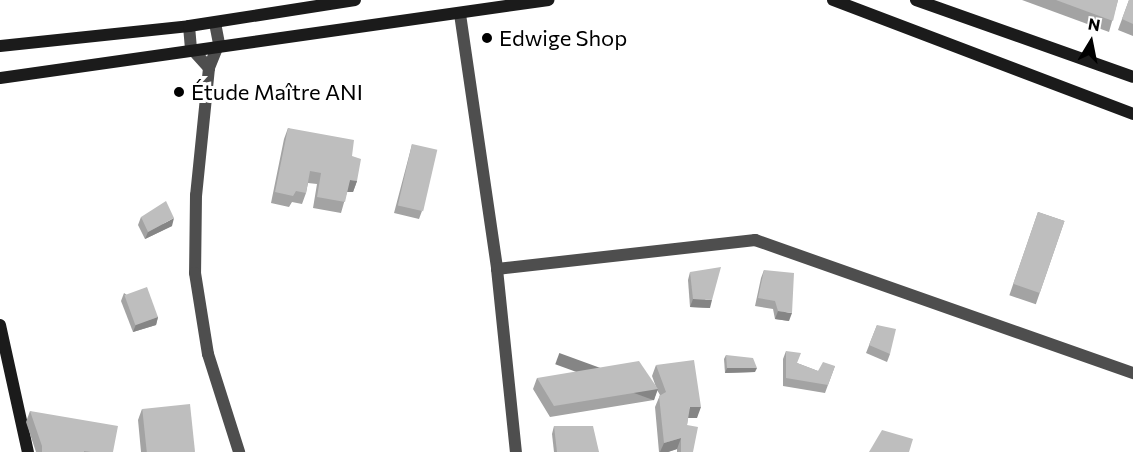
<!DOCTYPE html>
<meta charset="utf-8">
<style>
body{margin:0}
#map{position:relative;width:1133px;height:452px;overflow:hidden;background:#fff;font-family:Commissioner,sans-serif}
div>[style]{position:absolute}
.street>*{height:12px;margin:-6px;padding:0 6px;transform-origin:6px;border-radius:6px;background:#4e4e4e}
.secondary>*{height:12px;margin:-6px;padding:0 6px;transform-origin:6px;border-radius:6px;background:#1b1b1b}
.wall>*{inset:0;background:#a3a3a3;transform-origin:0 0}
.shaded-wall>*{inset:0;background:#858585;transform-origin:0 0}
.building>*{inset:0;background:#bebebe;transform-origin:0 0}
.dots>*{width:16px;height:16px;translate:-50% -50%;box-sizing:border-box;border:3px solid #fff;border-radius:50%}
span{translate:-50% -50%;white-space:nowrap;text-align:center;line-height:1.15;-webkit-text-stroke:6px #fff;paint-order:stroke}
.poi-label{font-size:22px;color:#000}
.left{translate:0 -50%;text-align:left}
.north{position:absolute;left:1061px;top:12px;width:60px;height:60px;-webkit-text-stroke:4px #fff;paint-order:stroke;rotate:10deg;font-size:16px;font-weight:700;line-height:24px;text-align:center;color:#000}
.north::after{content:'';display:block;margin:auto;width:21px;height:27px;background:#000;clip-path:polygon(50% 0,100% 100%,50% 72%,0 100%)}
</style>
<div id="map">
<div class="street">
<i style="left:460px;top:14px;width:258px;rotate:81.7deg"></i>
<i style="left:497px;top:269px;width:184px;rotate:84.1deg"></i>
<i style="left:215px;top:23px;width:20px;rotate:79deg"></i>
<i style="left:219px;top:43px;width:27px;rotate:112deg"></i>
<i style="left:209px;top:68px;width:128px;rotate:95.8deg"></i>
<i style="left:196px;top:195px;width:78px;rotate:90.7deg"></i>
<i style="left:195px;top:273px;width:82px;rotate:80.9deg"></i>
<i style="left:208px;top:354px;width:103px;rotate:72.4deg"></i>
<i style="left:189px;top:26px;width:22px;rotate:85deg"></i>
<i style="left:191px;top:48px;width:27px;rotate:48deg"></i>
<i style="left:497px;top:269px;width:260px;rotate:-6.4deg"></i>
<i style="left:755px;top:240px;width:401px;rotate:19.4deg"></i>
</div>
<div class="secondary">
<i style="left:833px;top:0;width:321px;rotate:20.8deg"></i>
<i style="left:916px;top:0;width:230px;rotate:19.5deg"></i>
<i style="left:0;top:46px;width:190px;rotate:-6deg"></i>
<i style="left:189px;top:26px;width:168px;rotate:-8.9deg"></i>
<i style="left:0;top:78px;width:554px;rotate:-8.1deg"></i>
<i style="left:0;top:325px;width:130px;rotate:77.6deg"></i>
</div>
<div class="wall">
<i style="clip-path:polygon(1022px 0,1118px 0,1109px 32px)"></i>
<i style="clip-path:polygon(1129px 0,1133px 0,1133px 36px,1118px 30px)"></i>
<i style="clip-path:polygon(288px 128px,352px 156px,357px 181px,353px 192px,347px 192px,341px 213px,313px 208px,317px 184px,308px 183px,306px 193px,302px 204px,292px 202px,289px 207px,271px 203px,284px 139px)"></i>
<i style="clip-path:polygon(412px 144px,422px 211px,419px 219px,394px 213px,410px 152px)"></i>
<i style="left:1038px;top:212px;width:28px;height:88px;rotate:19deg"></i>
<i style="clip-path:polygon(141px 217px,172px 226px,145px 239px,138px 225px)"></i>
<i style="clip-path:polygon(764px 270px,789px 321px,775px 319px,773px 309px,755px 306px,761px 278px)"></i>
<i style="clip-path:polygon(690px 272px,710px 308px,690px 307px,688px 280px)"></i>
<i style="clip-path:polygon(124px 293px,158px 317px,156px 325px,133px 332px,121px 301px)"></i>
<i style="clip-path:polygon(877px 325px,890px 354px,887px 362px,866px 353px)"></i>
<i style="clip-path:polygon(786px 351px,797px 363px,818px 371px,835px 366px,825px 393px,783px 386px,783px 359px)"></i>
<i style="clip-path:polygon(726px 355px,755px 372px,725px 373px,724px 359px)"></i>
<i style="clip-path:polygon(656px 365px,697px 418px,688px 418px,687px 425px,693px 452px,677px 452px,677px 449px,668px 452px,659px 452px,655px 407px,660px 395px,657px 390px,654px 400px,550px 417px,533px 389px,537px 378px,656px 387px,652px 376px)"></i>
<i style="clip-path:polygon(142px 409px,195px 452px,141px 452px,138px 420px)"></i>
<i style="clip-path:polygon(30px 411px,113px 452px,36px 452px,26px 422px)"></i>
<i style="clip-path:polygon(554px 426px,599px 452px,554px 452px,552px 434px)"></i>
</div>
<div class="shaded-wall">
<i style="clip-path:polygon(350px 180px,357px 181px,353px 192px,346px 192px)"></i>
<i style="clip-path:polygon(174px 218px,172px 226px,145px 239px,148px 232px)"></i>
<i style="clip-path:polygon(693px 299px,712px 300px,710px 308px,690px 307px)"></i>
<i style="clip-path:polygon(778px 311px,792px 313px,789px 321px,775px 319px)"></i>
<i style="clip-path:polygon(158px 317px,156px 325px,133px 332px,136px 324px)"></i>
<i style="clip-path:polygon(727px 368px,757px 368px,755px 372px,725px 373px)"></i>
<i style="left:658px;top:389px;width:12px;height:105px;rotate:110deg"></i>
<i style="clip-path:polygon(690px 407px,701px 407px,697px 418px,686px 418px)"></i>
<i style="clip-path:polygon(681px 438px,677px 449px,668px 452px,660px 452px,664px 443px)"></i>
</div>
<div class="building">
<i style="clip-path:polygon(1056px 0,1118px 0,1113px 21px)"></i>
<i style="clip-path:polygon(1129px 0,1133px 0,1133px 24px,1122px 19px)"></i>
<i style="clip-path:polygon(288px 128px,354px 140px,352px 156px,361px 159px,357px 181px,350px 180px,345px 202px,317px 197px,321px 173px,310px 171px,306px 193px,296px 191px,293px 196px,275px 192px)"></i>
<i style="left:412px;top:144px;width:26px;height:63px;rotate:13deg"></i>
<i style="clip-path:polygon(166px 201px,174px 218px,148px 232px,141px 217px)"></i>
<i style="left:1038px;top:212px;width:28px;height:76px;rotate:19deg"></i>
<i style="clip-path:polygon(721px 267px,712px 300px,693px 299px,690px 272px)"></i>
<i style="clip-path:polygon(764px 270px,794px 273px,792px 313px,778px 311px,775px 301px,758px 298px)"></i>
<i style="left:147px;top:287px;width:32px;height:24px;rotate:70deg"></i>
<i style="clip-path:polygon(877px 325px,896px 329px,890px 354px,869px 345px)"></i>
<i style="clip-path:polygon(786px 351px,801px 353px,797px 363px,818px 371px,823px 362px,835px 366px,828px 385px,786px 378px)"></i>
<i style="clip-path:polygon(726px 355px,753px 358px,757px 368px,727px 368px)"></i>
<i style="clip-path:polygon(694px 360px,701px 407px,690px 407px,687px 425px,698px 427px,693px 452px,681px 452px,681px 438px,664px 443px,659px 396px,666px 392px,656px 365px)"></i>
<i style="clip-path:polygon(639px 361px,658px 389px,554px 406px,537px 378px)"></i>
<i style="left:190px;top:404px;width:48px;height:48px;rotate:84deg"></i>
<i style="clip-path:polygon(30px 411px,118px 426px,113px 452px,91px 452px,84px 451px,84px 452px,42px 452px,42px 446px)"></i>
<i style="clip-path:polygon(554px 426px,593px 426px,599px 452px,557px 452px)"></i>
<i style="clip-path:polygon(882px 430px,913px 439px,909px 452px,869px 452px)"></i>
</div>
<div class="dots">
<i style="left:487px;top:38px;background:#000"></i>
<i style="left:179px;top:92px;background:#000"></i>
</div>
<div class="poi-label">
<span class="left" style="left:499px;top:38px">Edwige Shop</span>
<span class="left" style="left:191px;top:92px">Étude Maître ANI</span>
</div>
<div class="north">N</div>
</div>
